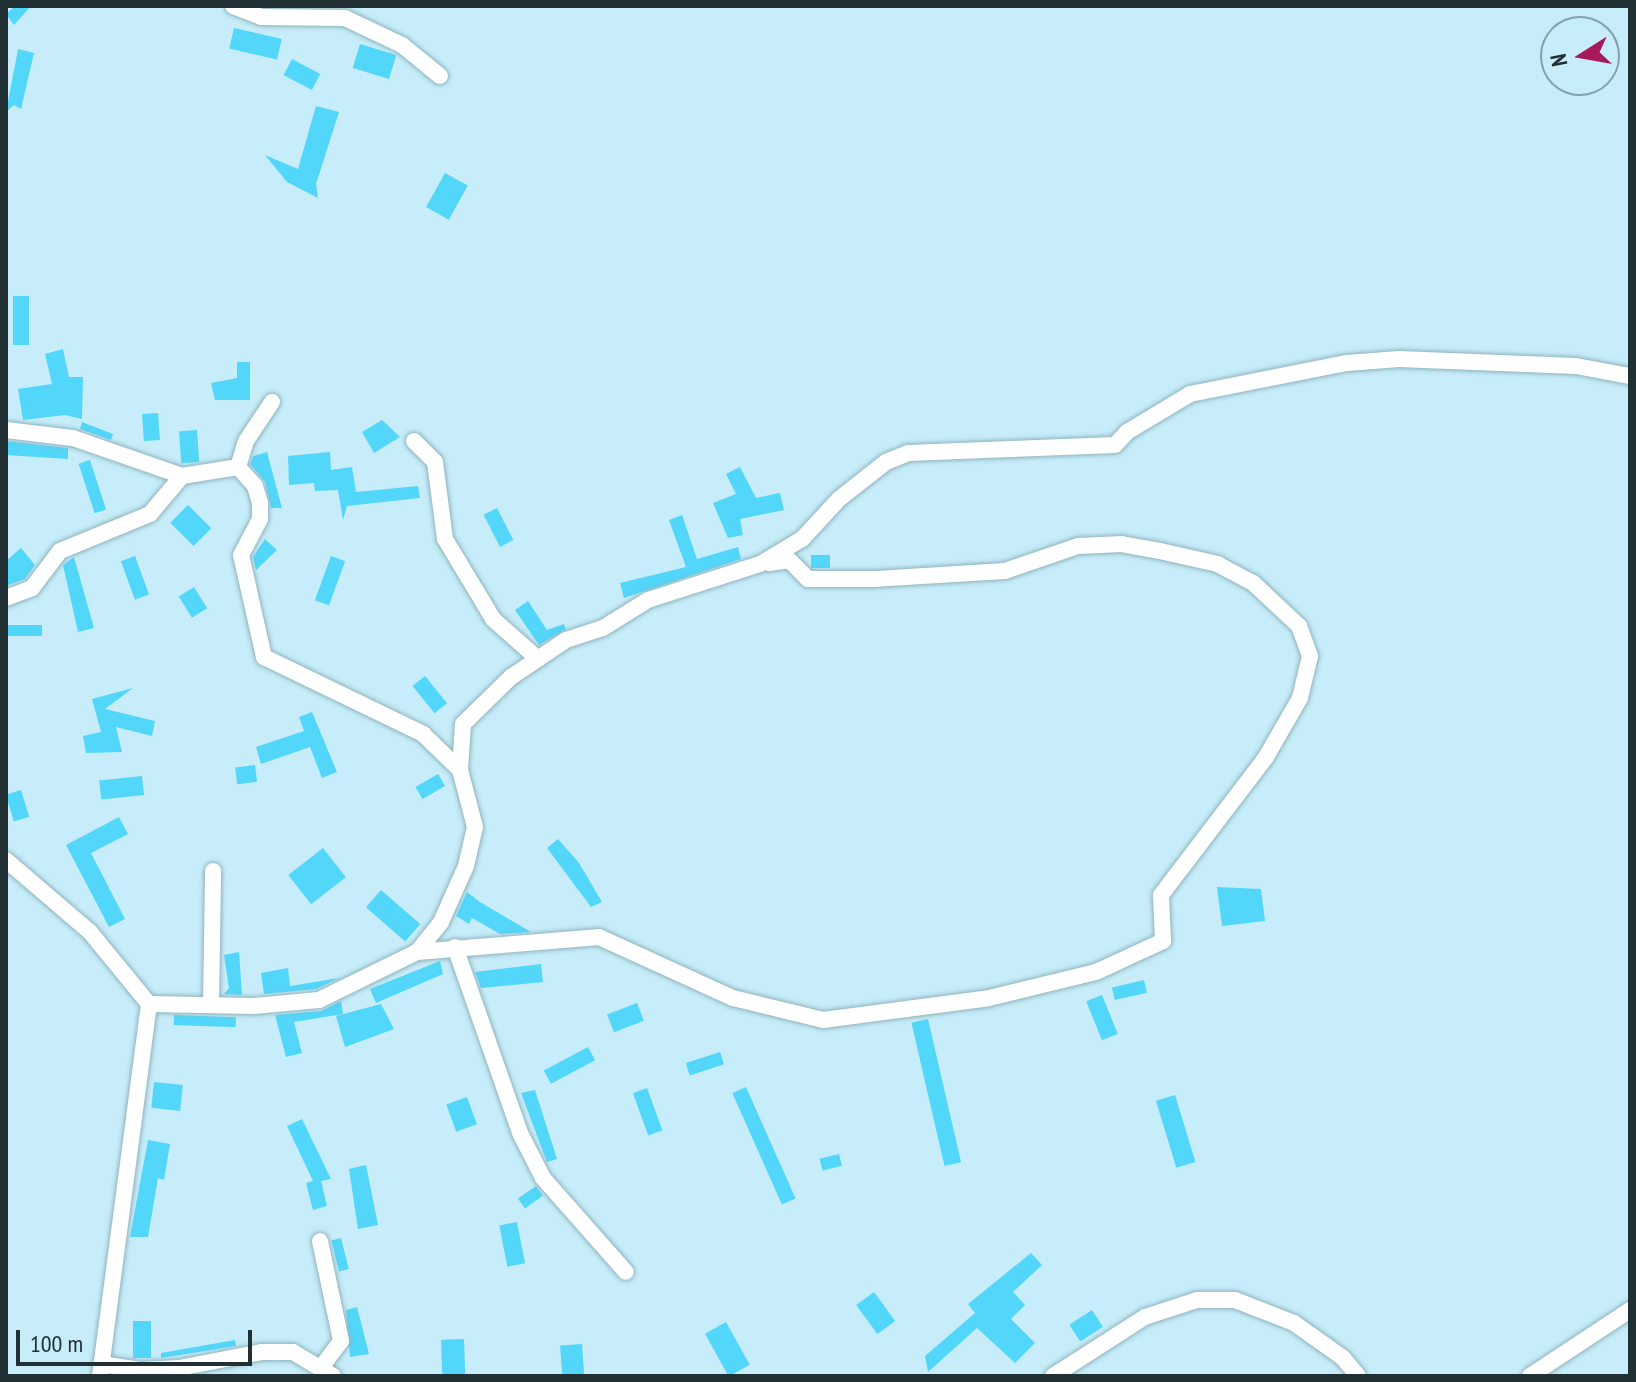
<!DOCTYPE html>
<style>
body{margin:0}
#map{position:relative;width:1636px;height:1382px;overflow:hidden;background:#c6edf9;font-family:"PT Sans Narrow",sans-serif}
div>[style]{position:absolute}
.building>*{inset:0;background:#52d6f9;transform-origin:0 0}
.roads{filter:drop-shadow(0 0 2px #8fb4bf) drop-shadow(0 0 2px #8fb4bf)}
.minor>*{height:16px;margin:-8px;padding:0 8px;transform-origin:8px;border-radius:8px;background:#fff}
span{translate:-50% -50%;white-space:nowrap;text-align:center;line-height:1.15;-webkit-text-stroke:7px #c6edf9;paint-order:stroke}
.frame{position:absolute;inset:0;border:8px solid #213035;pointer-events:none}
.north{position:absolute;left:1540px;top:16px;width:80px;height:80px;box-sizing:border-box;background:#c6edf9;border:2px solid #84a1ab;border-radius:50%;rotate:259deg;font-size:22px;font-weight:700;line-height:32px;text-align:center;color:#213035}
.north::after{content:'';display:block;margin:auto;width:28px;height:36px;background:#a7195a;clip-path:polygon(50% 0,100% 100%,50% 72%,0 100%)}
.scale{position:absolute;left:16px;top:1330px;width:236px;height:36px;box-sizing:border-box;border:4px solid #213035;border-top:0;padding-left:10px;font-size:24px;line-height:28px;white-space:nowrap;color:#213035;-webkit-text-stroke:6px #c6edf9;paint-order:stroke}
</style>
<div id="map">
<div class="building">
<i style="clip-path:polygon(15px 6px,31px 6px,14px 25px,6px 14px)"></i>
<i style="left:234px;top:28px;width:49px;height:21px;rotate:13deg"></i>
<i style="left:360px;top:44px;width:38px;height:25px;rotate:17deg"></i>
<i style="clip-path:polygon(18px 49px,34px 53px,21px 109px,14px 105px,6px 112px)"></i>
<i style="left:292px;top:59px;width:32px;height:18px;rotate:28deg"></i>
<i style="clip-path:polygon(316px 106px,339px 112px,316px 184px,318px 198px,287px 182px,265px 155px,298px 169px)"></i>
<i style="left:445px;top:173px;width:26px;height:39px;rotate:29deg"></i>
<i style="left:13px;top:296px;width:16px;height:49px"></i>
<i style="clip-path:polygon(63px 349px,69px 377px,83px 377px,82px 419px,65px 415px,23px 420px,18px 389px,52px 384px,45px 354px)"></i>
<i style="clip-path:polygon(237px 362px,250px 362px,250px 400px,215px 400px,211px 383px,237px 378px)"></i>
<i style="left:158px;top:413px;width:27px;height:16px;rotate:86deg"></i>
<i style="clip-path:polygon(382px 420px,400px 437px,374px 453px,362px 432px)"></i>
<i style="clip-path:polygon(82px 422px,113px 434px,111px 440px,80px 429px)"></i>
<i style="left:197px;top:430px;width:32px;height:18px;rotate:86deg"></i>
<i style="clip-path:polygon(6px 441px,68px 448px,68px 459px,6px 455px)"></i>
<i style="clip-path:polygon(267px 452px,282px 508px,271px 508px,265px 482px,250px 464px,253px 456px)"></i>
<i style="clip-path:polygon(330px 452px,331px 470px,352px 467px,356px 492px,418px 486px,420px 498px,347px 506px,343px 520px,338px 490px,315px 491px,314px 483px,289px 485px,288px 456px)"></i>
<i style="left:90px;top:460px;width:52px;height:12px;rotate:72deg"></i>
<i style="clip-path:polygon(740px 467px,756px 498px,780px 493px,784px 510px,740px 519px,743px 535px,728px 538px,713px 503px,736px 494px,726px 474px)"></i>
<i style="left:188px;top:505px;width:33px;height:25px;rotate:45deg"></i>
<i style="left:497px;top:508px;width:36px;height:15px;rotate:63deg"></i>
<i style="clip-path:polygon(682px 515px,697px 559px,738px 547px,741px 559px,624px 598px,620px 583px,686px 567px,669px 520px)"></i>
<i style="clip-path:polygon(265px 539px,277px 550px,256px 570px,253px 557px)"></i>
<i style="clip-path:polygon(21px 548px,35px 565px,25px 579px,8px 585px,6px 561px)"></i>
<i style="left:811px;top:555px;width:19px;height:13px"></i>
<i style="left:135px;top:556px;width:41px;height:15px;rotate:70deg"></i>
<i style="left:331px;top:556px;width:15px;height:47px;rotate:20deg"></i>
<i style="clip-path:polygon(74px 557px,94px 628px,78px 632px,63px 565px)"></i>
<i style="left:194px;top:587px;width:25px;height:18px;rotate:58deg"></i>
<i style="clip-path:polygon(528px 601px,547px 630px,564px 624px,566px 629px,539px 645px,515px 610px)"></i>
<i style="left:42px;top:625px;width:11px;height:35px;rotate:90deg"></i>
<i style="left:425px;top:676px;width:35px;height:16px;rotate:51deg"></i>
<i style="clip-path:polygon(133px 688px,105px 709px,155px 721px,152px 736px,116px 727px,122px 752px,86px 753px,83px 736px,101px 732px,92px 699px)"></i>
<i style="clip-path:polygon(312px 712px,337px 772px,322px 778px,310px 747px,261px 764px,256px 747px,304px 731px,299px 717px)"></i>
<i style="left:255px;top:765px;width:17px;height:20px;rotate:83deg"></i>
<i style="left:438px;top:774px;width:14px;height:26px;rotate:60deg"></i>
<i style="left:142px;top:776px;width:19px;height:43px;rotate:84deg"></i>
<i style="left:21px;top:790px;width:28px;height:16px;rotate:73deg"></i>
<i style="clip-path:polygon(119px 817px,128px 834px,91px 853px,125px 919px,109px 927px,66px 845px)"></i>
<i style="clip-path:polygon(558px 839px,579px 863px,602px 902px,591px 907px,547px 848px)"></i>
<i style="left:323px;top:848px;width:37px;height:44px;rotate:52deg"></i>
<i style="clip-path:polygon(1217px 887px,1261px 889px,1265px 921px,1222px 926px)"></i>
<i style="left:381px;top:890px;width:52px;height:23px;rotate:41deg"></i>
<i style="clip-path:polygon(467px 892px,480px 902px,531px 932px,500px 934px,472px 918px,469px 924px,456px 916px)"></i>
<i style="clip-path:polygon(239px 952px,242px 995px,224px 994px,229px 988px,224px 955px)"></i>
<i style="clip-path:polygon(440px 961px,443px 974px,376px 1003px,370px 989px)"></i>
<i style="clip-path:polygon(541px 964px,543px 982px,481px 988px,475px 972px)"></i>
<i style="clip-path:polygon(288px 968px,290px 986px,339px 978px,316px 989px,264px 994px,261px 973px)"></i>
<i style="left:1144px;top:980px;width:13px;height:33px;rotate:77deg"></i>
<i style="left:1102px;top:995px;width:42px;height:17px;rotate:68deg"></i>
<i style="clip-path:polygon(341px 1001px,343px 1014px,294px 1022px,302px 1053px,286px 1057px,275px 1015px,321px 1011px)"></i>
<i style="left:637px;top:1003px;width:19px;height:32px;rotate:69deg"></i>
<i style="clip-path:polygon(381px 1004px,394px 1029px,345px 1047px,336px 1016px)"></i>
<i style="left:174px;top:1015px;width:62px;height:10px;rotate:2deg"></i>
<i style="left:928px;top:1019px;width:147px;height:17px;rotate:77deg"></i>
<i style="left:588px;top:1047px;width:15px;height:50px;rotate:62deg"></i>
<i style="left:720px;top:1052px;width:13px;height:36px;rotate:72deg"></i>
<i style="left:154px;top:1082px;width:29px;height:26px;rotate:6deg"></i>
<i style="left:746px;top:1087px;width:122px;height:15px;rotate:66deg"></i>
<i style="left:647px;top:1088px;width:45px;height:15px;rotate:70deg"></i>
<i style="clip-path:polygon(535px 1090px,557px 1159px,547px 1162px,521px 1093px)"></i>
<i style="left:1175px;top:1095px;width:70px;height:20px;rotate:73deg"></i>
<i style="left:467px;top:1097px;width:29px;height:22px;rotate:70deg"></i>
<i style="clip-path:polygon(302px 1119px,331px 1179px,321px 1181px,327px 1206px,313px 1210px,306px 1183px,313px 1181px,287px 1126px)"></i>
<i style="clip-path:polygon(148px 1140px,170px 1144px,164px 1180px,158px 1178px,148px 1237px,130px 1237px)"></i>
<i style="left:839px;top:1154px;width:12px;height:20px;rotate:76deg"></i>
<i style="clip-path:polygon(366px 1165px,378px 1225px,358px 1229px,349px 1169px)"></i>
<i style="left:536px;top:1186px;width:12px;height:22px;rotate:55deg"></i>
<i style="left:517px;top:1222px;width:42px;height:18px;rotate:79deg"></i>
<i style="left:341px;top:1238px;width:32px;height:10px;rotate:76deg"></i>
<i style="clip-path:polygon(1031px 1253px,1042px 1265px,1013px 1292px,1025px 1305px,1011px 1319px,1035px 1343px,1015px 1363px,977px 1328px,928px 1372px,925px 1356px,975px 1313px,968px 1304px)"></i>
<i style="left:874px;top:1292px;width:36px;height:22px;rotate:54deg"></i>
<i style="clip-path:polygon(357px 1307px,369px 1354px,350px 1357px,346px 1310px)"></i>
<i style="left:1092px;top:1310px;width:20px;height:27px;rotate:57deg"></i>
<i style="left:151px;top:1321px;width:37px;height:18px;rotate:90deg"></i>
<i style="left:726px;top:1322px;width:49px;height:24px;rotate:61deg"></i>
<i style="left:464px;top:1339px;width:37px;height:23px;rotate:88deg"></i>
<i style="clip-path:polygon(235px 1340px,236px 1346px,161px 1358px,161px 1353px)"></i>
<i style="left:582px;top:1344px;width:32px;height:22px;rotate:86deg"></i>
</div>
<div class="roads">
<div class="minor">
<i style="left:233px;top:6px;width:30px;rotate:21deg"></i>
<i style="left:261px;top:17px;width:84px;rotate:0.7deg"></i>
<i style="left:345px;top:18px;width:63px;rotate:25.3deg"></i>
<i style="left:402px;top:45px;width:49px;rotate:39.2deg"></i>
<i style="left:6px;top:430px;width:67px;rotate:6.8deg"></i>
<i style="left:73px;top:438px;width:115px;rotate:19.2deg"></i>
<i style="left:182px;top:476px;width:57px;rotate:-9.1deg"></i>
<i style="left:238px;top:467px;width:25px;rotate:48deg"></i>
<i style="left:255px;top:486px;width:18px;rotate:74deg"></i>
<i style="left:260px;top:503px;width:16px;rotate:90deg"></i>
<i style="left:260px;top:519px;width:41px;rotate:117.8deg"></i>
<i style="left:241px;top:555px;width:105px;rotate:77.3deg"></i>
<i style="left:264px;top:657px;width:177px;rotate:25.8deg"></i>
<i style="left:423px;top:734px;width:52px;rotate:44.2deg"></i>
<i style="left:414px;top:441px;width:30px;rotate:45deg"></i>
<i style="left:435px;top:462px;width:78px;rotate:82.6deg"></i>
<i style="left:445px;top:539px;width:93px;rotate:59deg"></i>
<i style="left:493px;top:619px;width:60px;rotate:41.6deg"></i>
<i style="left:238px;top:467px;width:27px;rotate:-73deg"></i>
<i style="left:246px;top:441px;width:47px;rotate:-56.3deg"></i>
<i style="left:6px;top:598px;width:28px;rotate:-21deg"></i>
<i style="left:32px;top:588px;width:46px;rotate:-52.9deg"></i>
<i style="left:60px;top:551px;width:97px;rotate:-22.3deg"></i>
<i style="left:150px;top:514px;width:50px;rotate:-49.9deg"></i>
<i style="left:6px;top:860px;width:111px;rotate:40.6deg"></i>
<i style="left:90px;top:932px;width:93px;rotate:50.7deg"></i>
<i style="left:149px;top:1004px;width:375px;rotate:97.5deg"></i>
<i style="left:455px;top:947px;width:199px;rotate:70.7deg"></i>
<i style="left:521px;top:1135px;width:48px;rotate:62.9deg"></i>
<i style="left:543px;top:1178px;width:125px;rotate:48.6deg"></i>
<i style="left:417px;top:952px;width:183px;rotate:-4.7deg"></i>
<i style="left:599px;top:937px;width:147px;rotate:24.5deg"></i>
<i style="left:733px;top:998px;width:93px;rotate:13.7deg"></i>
<i style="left:823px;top:1020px;width:167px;rotate:-7.5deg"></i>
<i style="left:989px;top:998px;width:110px;rotate:-13.7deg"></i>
<i style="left:1096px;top:972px;width:74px;rotate:-24.8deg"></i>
<i style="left:1163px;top:941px;width:46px;rotate:-92.5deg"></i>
<i style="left:1161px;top:895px;width:173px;rotate:-52.7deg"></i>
<i style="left:1266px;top:757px;width:68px;rotate:-60deg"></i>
<i style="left:1300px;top:698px;width:43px;rotate:-76.6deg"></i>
<i style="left:1310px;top:656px;width:32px;rotate:-110deg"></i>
<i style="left:1299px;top:626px;width:63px;rotate:-136.9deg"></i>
<i style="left:1253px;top:583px;width:40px;rotate:-152deg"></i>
<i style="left:1218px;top:564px;width:59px;rotate:-167.4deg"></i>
<i style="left:1160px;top:551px;width:39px;rotate:-170deg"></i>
<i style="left:1122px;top:544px;width:44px;rotate:177.4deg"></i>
<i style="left:1078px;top:546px;width:77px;rotate:161.1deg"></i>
<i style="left:1005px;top:571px;width:129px;rotate:176.5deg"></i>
<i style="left:876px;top:579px;width:68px;rotate:180deg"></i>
<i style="left:808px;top:579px;width:27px;rotate:-135deg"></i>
<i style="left:789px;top:560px;width:20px;rotate:171deg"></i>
<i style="left:149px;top:1004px;width:105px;rotate:1.1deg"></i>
<i style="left:254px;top:1006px;width:65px;rotate:-5.3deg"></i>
<i style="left:319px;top:1000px;width:109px;rotate:-26.1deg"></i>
<i style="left:417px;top:952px;width:38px;rotate:-51deg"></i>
<i style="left:441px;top:922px;width:61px;rotate:-65.9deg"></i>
<i style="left:466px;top:866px;width:40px;rotate:-77deg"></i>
<i style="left:475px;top:827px;width:59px;rotate:-104.7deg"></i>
<i style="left:460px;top:770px;width:46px;rotate:-86.3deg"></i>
<i style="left:463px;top:724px;width:67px;rotate:-44.4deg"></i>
<i style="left:511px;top:677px;width:66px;rotate:-33.9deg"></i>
<i style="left:566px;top:640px;width:39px;rotate:-18deg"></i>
<i style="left:603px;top:628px;width:53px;rotate:-31.9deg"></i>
<i style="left:648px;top:600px;width:118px;rotate:-17.8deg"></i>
<i style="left:760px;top:564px;width:49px;rotate:-30.8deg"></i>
<i style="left:802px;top:539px;width:54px;rotate:-47.2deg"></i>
<i style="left:839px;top:499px;width:60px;rotate:-38.2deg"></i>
<i style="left:886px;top:462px;width:24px;rotate:-22deg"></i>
<i style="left:908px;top:453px;width:207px;rotate:-2.2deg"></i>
<i style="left:1115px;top:445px;width:18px;rotate:-47deg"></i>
<i style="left:1127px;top:432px;width:74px;rotate:-31.1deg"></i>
<i style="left:1190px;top:394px;width:160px;rotate:-11.2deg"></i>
<i style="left:1347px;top:363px;width:52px;rotate:-4.4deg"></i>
<i style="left:1399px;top:359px;width:177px;rotate:2.3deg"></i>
<i style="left:1576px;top:366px;width:55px;rotate:10.5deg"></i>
<i style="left:211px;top:1004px;width:133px;rotate:-89.1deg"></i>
<i style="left:320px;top:1241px;width:102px;rotate:78.1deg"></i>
<i style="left:341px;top:1341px;width:31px;rotate:127deg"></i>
<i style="left:101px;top:1364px;width:40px;rotate:8.5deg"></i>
<i style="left:141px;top:1370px;width:38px;rotate:-3deg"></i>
<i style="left:179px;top:1368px;width:85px;rotate:-10.9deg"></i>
<i style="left:262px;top:1352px;width:31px"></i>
<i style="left:293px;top:1352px;width:47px;rotate:31deg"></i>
<i style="left:1053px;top:1376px;width:109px;rotate:-32.7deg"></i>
<i style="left:1145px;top:1317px;width:55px;rotate:-18.1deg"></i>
<i style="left:1197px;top:1300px;width:38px"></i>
<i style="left:1235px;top:1300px;width:63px;rotate:21.3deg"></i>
<i style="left:1294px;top:1323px;width:60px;rotate:35.5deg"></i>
<i style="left:1343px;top:1358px;width:23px;rotate:50deg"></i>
<i style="left:1530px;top:1376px;width:120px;rotate:-33.4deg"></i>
</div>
</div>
<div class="frame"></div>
<div class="north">N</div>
<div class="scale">100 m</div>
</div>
